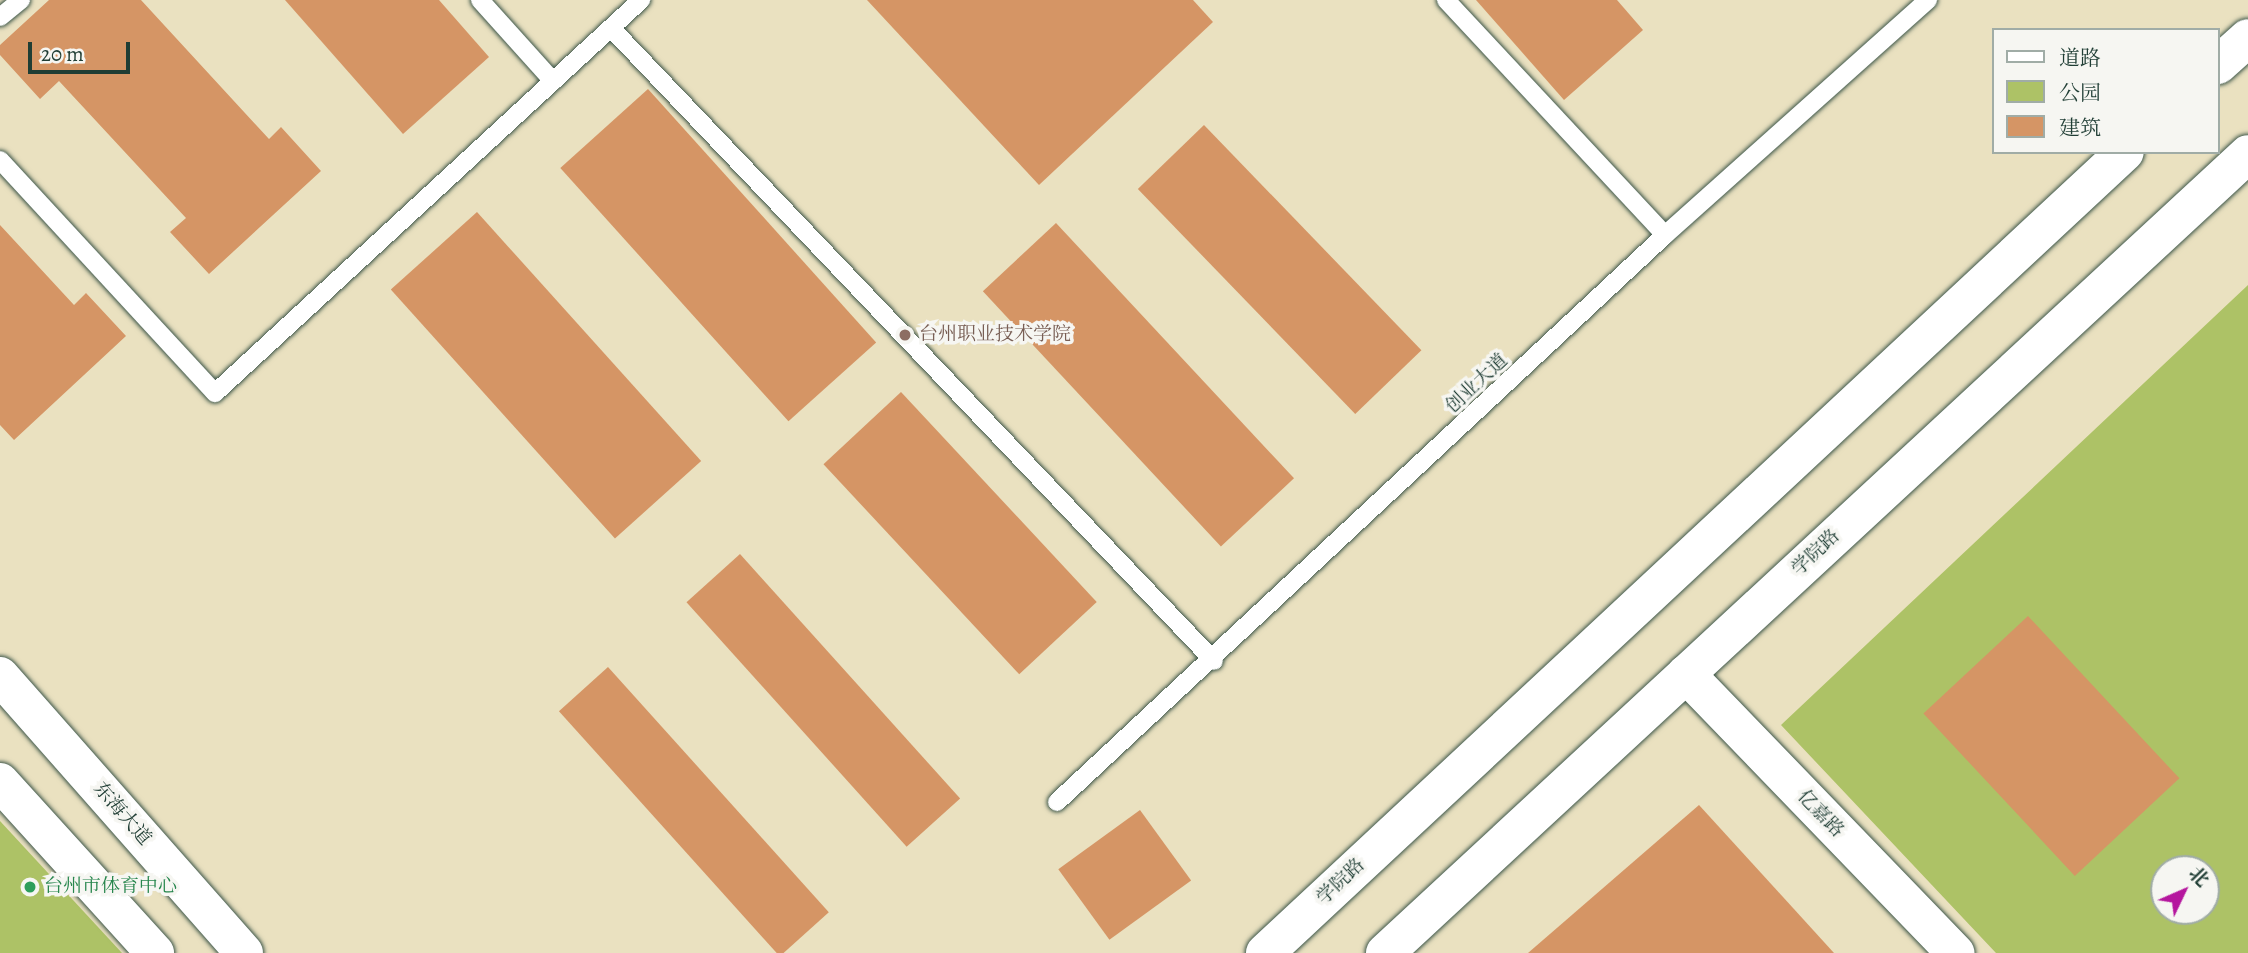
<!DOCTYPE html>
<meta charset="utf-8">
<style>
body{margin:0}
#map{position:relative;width:2248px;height:953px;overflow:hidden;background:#eae1c0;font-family:Alegreya,"Noto Serif SC",serif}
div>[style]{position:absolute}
.green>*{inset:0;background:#adc266}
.building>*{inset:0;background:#d59565;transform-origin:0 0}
.roads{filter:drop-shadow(0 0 2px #3d5649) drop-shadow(0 0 2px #3d5649)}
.service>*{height:18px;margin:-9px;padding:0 9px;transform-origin:9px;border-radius:9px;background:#fff}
.tertiary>*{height:38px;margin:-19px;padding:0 19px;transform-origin:19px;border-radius:19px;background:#fff}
.secondary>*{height:38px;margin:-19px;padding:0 19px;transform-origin:19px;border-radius:19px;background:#fff}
.primary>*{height:38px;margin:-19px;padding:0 19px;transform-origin:19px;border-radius:19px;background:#fff}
.dots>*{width:19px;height:19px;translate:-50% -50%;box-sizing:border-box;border:4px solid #f6f6f2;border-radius:50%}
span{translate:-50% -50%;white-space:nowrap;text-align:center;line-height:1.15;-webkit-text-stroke:7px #f6f6f2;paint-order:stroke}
.education-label{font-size:19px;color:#785e54}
.left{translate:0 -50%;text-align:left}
.street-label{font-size:19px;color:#1f3d34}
.leisure-label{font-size:19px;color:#27864d}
.legend{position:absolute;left:1992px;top:28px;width:228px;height:126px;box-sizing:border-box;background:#f6f6f2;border:2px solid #a0aca6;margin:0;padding:9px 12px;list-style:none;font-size:21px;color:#1f3d34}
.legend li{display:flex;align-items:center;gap:14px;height:35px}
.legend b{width:35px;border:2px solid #a0aca6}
.north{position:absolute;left:2150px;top:855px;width:70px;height:70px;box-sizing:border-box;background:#f6f6f2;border:2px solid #a0aca6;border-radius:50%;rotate:46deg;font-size:19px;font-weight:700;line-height:28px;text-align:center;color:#1f3d34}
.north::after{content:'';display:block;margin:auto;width:24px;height:32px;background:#b5179e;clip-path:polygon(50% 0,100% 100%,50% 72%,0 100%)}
.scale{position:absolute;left:28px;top:42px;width:102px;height:32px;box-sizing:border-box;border:4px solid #1f3d34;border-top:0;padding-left:9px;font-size:21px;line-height:24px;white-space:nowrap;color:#1f3d34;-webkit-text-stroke:5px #f6f6f2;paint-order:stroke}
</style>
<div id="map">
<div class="green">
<i style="clip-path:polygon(evenodd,2248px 285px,2248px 953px,1996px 953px,1781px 725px,2248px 285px,2164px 869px,2206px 869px,2206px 911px,2164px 911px,2164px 869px)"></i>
<i style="clip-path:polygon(0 821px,122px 953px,0 953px)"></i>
</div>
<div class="building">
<i style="clip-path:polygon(49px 0,141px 0,269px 139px,281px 127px,321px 171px,209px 274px,170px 232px,186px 218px,59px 81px,40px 99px,0 55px,0 45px)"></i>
<i style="clip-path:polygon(285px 0,439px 0,489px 57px,403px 134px)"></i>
<i style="clip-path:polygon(867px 0,1193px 0,1213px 22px,1039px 185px)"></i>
<i style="clip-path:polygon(1476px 0,1617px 0,1643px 30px,1564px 100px)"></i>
<i style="left:648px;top:89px;width:341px;height:118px;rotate:48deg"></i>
<i style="left:1204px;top:125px;width:313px;height:92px;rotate:46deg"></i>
<i style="left:477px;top:212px;width:335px;height:116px;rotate:48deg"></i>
<i style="left:1056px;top:223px;width:349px;height:100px;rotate:47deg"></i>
<i style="clip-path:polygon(0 225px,74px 305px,86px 293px,126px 336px,14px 440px,0 425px)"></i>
<i style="left:901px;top:392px;width:287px;height:106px;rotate:47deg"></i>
<i style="left:740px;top:554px;width:329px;height:72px;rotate:48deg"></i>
<i style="left:2028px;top:616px;width:222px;height:143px;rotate:47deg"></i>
<i style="left:608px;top:667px;width:330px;height:66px;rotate:48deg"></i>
<i style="clip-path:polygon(1699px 805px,1834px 953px,1528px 953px)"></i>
<i style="left:1140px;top:810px;width:87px;height:101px;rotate:54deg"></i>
</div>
<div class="roads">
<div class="service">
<i style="left:480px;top:0;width:109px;rotate:48deg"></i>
<i style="left:1446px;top:0;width:321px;rotate:47deg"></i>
<i style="left:0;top:17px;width:27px;rotate:-39deg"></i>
<i style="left:611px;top:28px;width:874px;rotate:46.39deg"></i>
<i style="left:0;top:160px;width:317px;rotate:47.3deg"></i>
<i style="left:215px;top:393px;width:580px;rotate:-42.69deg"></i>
<i style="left:1057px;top:802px;width:831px;rotate:-43deg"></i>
<i style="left:1665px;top:235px;width:353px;rotate:-41.8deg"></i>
</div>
<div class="tertiary">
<i style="left:1686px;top:674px;width:388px;rotate:46deg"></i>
</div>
<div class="secondary">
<i style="left:2218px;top:65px;width:40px;rotate:-42deg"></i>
<i style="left:1265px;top:953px;width:1175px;rotate:-42.97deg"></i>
<i style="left:1385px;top:953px;width:1176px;rotate:-42.79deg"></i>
</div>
<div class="primary">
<i style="left:0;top:676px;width:369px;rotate:48.6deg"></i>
<i style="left:0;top:782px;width:231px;rotate:47.8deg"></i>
</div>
</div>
<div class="dots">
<i style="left:905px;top:335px;background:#8d6e63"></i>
<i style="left:30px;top:887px;background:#2e9e5b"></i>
</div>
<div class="education-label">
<span class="left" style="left:919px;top:335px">台州职业技术学院</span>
</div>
<div class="street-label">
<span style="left:1477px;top:384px;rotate:-43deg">创业大道</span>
<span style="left:1816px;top:553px;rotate:-43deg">学院路</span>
<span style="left:122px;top:814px;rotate:49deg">东海大道</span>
<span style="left:1820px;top:814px;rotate:46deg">亿嘉路</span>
<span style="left:1341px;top:882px;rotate:-43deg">学院路</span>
</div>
<div class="leisure-label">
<span class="left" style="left:44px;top:887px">台州市体育中心</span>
</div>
<ul class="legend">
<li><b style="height:9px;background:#fff"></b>道路</li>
<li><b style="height:19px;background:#adc266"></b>公园</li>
<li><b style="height:19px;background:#d59565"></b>建筑</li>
</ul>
<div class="north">北</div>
<div class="scale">20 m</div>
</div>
